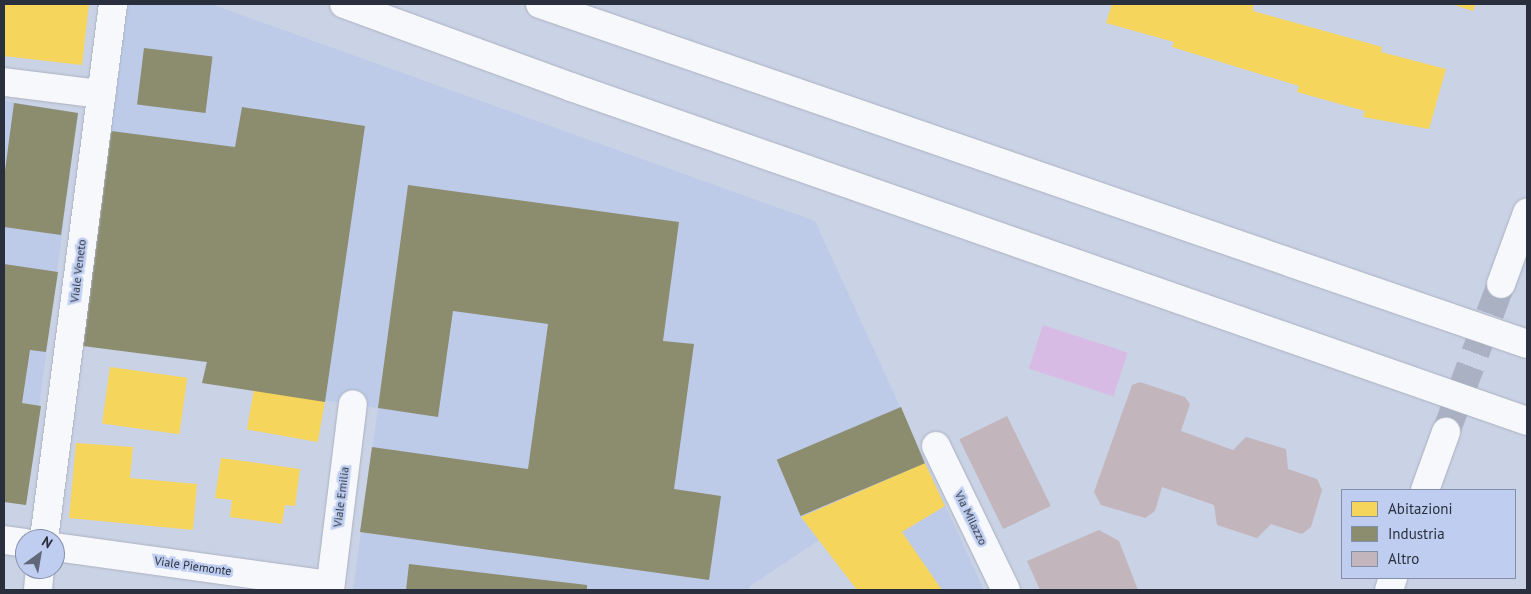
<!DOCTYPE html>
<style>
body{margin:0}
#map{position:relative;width:1531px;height:594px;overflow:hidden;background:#cad2e5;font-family:"PT Sans",sans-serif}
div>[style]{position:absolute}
.built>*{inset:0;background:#bdcbe9}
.green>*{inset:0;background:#d8bbe4;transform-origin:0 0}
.homes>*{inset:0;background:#f6d55c;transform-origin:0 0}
.industry>*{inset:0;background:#8c8c6e;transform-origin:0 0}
.building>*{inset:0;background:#c2b5bc;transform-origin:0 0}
.secondary-tunnel>*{height:28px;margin-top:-14px;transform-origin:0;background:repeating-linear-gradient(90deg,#aab1c3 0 28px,transparent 0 42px)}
.roads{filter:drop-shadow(0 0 1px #abb1c0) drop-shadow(0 0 1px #abb1c0)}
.minor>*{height:28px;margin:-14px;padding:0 14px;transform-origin:14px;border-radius:14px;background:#f7f8fb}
.secondary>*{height:28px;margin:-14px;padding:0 14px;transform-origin:14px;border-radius:14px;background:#f7f8fb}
.motorway>*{height:28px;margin:-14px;padding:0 14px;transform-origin:14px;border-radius:14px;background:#f7f8fb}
span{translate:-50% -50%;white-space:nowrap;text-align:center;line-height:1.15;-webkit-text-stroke:5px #bfcef0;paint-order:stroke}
.street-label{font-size:12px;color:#292f3c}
.frame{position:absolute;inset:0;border:5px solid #292f3c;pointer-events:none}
.legend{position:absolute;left:1341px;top:489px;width:175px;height:90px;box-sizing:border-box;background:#bfcef0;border:1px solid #838ea8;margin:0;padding:6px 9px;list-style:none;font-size:15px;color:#292f3c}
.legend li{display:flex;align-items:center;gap:10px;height:25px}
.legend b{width:25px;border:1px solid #838ea8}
.north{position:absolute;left:15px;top:529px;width:50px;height:50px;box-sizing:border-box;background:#bfcef0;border:1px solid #838ea8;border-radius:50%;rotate:32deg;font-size:14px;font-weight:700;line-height:20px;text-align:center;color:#292f3c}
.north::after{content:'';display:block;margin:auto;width:18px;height:22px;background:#616877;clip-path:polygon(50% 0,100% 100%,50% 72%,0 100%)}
</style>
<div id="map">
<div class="built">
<i style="clip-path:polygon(128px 4px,211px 4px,815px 221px,984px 590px,857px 590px,819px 540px,750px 586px,749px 590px,353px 590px,378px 408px,202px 383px,206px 362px,83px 346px)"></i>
<i style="clip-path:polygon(4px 101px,78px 113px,26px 505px,4px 502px)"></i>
</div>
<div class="green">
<i style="left:1043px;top:325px;width:89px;height:46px;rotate:18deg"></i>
</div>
<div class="homes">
<i style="clip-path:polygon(4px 4px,89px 4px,82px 65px,4px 56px)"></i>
<i style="clip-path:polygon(1112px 4px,1253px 4px,1253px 11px,1382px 47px,1381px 52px,1446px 69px,1429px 129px,1363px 117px,1365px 111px,1297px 92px,1299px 86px,1172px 47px,1174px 42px,1106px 23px)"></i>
<i style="clip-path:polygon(1451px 4px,1476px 4px,1473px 11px)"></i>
<i style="left:110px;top:367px;width:78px;height:57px;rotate:8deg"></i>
<i style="left:254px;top:389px;width:72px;height:41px;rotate:10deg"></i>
<i style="clip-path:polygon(76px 443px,133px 447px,130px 478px,197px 484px,193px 530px,69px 518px)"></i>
<i style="clip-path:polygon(221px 458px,300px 469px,295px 506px,285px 505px,282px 524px,230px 517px,232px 500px,215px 498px)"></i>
<i style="clip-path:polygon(925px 463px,945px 506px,902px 532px,942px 590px,857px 590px,801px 517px)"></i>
</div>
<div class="industry">
<i style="left:144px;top:48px;width:69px;height:57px;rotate:7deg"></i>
<i style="clip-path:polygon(14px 103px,78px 113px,61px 235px,4px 227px,4px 178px)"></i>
<i style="clip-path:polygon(242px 107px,365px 126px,325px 402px,202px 383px,207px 362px,83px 346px,111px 131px,235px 147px)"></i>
<i style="clip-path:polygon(408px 185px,679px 222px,663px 341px,694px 344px,674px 489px,721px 496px,709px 580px,360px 532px,372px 447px,528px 469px,548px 324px,453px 311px,438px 417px,378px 408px)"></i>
<i style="clip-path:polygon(4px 264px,58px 272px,46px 352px,30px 350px,22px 403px,41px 406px,26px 505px,4px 502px)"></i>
<i style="left:901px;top:407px;width:61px;height:135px;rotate:67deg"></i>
<i style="clip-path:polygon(409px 564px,587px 585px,587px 590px,406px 590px)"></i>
</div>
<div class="building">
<i style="clip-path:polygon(1140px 382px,1185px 397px,1190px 404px,1181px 431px,1233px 450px,1246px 437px,1286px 449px,1288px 469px,1317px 479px,1322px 490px,1311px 527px,1302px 534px,1271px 524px,1257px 538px,1217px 525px,1214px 505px,1162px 487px,1155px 511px,1145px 518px,1101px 505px,1094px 492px,1132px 385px)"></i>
<i style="left:1007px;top:416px;width:100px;height:53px;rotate:64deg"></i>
<i style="clip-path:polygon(1099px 530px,1119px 541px,1138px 590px,1040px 590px,1027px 561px)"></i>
</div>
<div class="secondary-tunnel">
<i style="left:1446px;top:432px;width:158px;rotate:-69.6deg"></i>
</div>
<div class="roads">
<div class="minor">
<i style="left:4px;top:82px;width:98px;rotate:7.1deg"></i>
<i style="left:936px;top:446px;width:160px;rotate:64.1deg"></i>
<i style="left:44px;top:539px;width:539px;rotate:-82.65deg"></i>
<i style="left:4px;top:540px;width:21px;rotate:8deg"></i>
<i style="left:55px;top:547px;width:278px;rotate:7.9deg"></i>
<i style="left:38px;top:590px;width:21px;rotate:-85deg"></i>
<i style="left:330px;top:590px;width:187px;rotate:-83deg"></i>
</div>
<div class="secondary">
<i style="left:1501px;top:284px;width:76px;rotate:-69.9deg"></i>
<i style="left:1425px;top:490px;width:62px;rotate:-70.1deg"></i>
<i style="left:1389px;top:590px;width:13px;rotate:-72deg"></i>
</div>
<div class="motorway">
<i style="left:344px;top:4px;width:242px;rotate:20.1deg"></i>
<i style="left:571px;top:87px;width:1013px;rotate:19.26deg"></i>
<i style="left:540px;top:4px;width:1044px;rotate:19.01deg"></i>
</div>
</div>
<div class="street-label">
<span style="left:78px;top:271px;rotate:-83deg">Viale Veneto</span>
<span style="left:341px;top:497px;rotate:-83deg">Viale Emilia</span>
<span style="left:971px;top:518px;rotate:64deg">Via Milazzo</span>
<span style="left:193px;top:566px;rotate:8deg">Viale Piemonte</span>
</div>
<div class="frame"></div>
<ul class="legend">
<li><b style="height:14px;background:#f6d55c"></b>Abitazioni</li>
<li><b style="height:14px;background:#8c8c6e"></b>Industria</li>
<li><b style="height:14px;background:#c2b5bc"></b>Altro</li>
</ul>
<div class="north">N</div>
</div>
